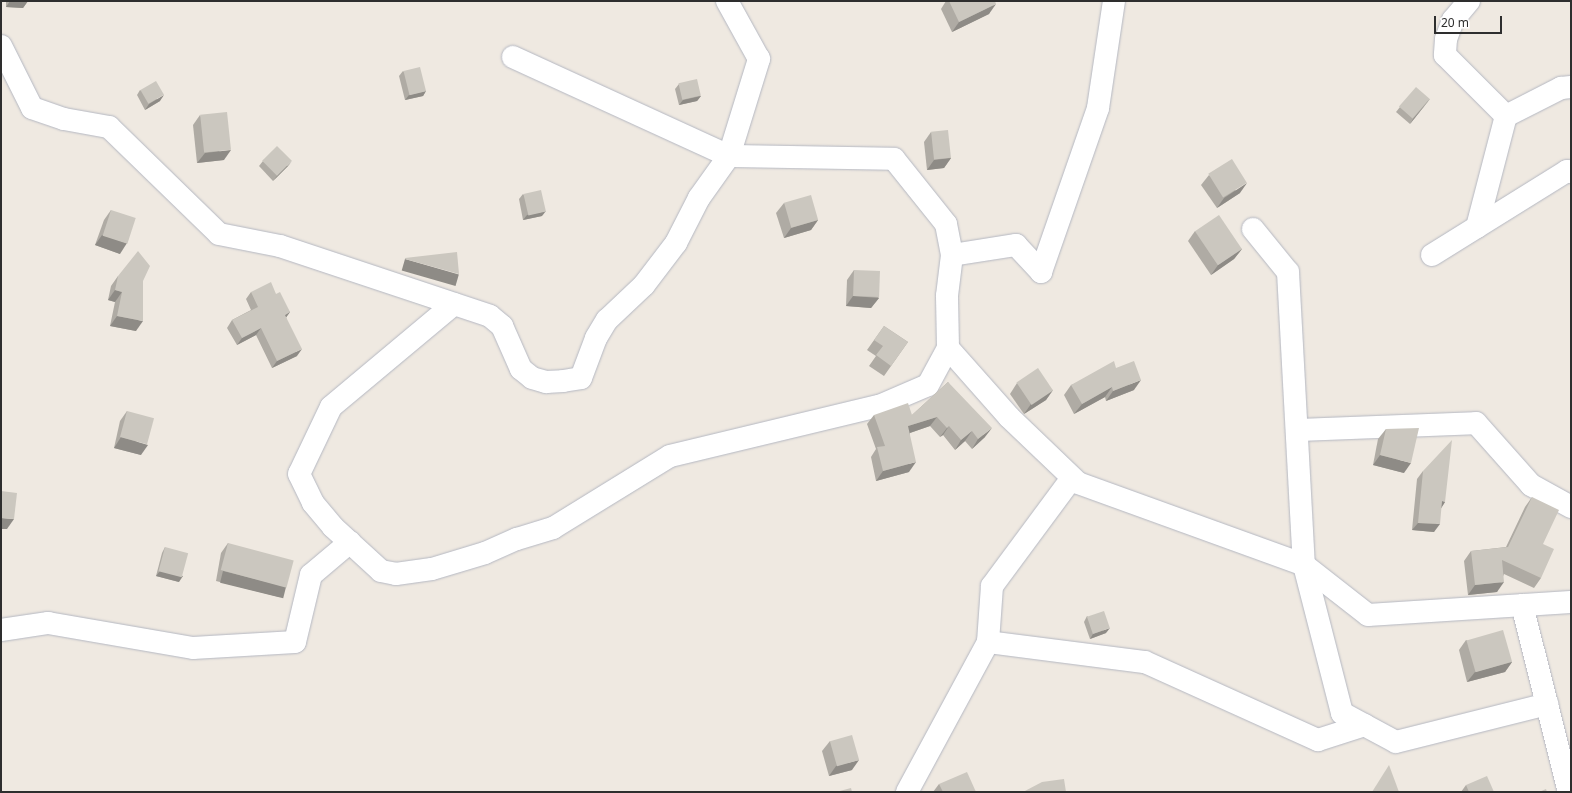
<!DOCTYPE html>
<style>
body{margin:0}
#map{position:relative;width:1572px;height:793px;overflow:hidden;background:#efe9e1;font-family:"Noto Sans",sans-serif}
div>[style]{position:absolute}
.roads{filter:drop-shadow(0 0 1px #b4b7c1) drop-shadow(0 0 1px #b4b7c1)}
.minor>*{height:22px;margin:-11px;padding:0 11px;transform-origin:11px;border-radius:11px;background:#fff}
.wall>*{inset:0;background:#afaba4}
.shaded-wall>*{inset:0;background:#8e8b86;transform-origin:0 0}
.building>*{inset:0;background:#cbc7bf;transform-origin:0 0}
span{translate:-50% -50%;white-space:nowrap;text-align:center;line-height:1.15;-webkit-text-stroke:4px #fff;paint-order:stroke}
.frame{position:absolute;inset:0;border:2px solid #2e2e2e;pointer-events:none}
.scale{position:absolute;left:1434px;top:16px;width:68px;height:18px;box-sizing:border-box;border:2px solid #2e2e2e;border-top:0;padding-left:5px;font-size:12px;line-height:14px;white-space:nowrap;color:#2e2e2e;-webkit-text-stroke:3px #fff;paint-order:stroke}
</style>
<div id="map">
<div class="roads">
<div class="minor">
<i style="left:1469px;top:1px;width:25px;rotate:130deg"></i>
<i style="left:1453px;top:20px;width:20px;rotate:110deg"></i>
<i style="left:1446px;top:39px;width:16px;rotate:94deg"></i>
<i style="left:1445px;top:55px;width:86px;rotate:45deg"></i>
<i style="left:1506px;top:116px;width:62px;rotate:-27deg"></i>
<i style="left:1561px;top:88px;width:10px;rotate:-6deg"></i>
<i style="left:1px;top:46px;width:69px;rotate:63.4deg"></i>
<i style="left:32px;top:108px;width:34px;rotate:19deg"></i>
<i style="left:64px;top:119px;width:46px;rotate:10.1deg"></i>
<i style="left:109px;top:127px;width:153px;rotate:44.2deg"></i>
<i style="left:219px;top:234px;width:62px;rotate:11.1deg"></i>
<i style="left:280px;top:246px;width:221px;rotate:18.4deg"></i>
<i style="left:490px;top:316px;width:16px;rotate:40deg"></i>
<i style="left:502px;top:326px;width:47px;rotate:66.2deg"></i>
<i style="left:521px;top:369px;width:14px;rotate:39deg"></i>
<i style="left:532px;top:378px;width:15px;rotate:16deg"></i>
<i style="left:546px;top:382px;width:17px;rotate:-3deg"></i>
<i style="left:563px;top:381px;width:18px;rotate:-9deg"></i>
<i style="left:581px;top:378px;width:43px;rotate:-69.4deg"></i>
<i style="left:596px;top:338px;width:21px;rotate:-59deg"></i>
<i style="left:607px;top:320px;width:51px;rotate:-43.4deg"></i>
<i style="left:644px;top:285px;width:53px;rotate:-52.7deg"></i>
<i style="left:676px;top:243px;width:51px;rotate:-62.9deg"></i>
<i style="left:699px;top:198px;width:52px;rotate:-54.5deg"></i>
<i style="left:729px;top:156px;width:102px;rotate:-72.8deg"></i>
<i style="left:759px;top:59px;width:66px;rotate:-118.9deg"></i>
<i style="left:513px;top:57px;width:238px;rotate:24.6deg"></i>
<i style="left:729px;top:156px;width:165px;rotate:1deg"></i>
<i style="left:894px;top:159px;width:83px;rotate:51.3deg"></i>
<i style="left:946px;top:224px;width:32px;rotate:79deg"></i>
<i style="left:952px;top:255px;width:41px;rotate:97deg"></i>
<i style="left:947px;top:296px;width:52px;rotate:88.9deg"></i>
<i style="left:948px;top:348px;width:92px;rotate:48.5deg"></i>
<i style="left:1009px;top:417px;width:95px;rotate:43.7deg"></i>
<i style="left:1078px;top:483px;width:240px;rotate:19.9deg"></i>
<i style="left:1304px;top:565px;width:153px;rotate:75.6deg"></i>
<i style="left:1342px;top:713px;width:61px;rotate:28.2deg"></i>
<i style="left:1396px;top:742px;width:156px;rotate:-14.1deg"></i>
<i style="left:1477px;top:227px;width:115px;rotate:-75.4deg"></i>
<i style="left:1253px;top:229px;width:55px;rotate:50.9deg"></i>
<i style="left:1288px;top:272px;width:293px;rotate:86.9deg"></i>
<i style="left:1304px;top:565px;width:81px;rotate:38deg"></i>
<i style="left:1368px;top:615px;width:203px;rotate:-3.7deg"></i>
<i style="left:952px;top:255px;width:65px;rotate:-8.9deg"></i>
<i style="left:1016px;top:245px;width:37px;rotate:47deg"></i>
<i style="left:1041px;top:272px;width:174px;rotate:-70.8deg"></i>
<i style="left:1098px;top:108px;width:108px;rotate:-81.5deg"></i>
<i style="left:1432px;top:255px;width:159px;rotate:-31.9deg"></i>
<i style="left:1567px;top:171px;width:4px;rotate:14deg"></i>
<i style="left:454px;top:304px;width:160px;rotate:140.1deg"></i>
<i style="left:331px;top:407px;width:74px;rotate:115.5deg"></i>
<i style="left:299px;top:474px;width:32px;rotate:64deg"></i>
<i style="left:313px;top:503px;width:31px;rotate:50deg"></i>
<i style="left:333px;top:527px;width:65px;rotate:42.5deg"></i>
<i style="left:381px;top:571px;width:15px;rotate:11deg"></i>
<i style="left:396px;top:574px;width:36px;rotate:-8deg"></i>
<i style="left:432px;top:569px;width:55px;rotate:-16.8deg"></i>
<i style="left:485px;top:553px;width:35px;rotate:-24deg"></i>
<i style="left:517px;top:539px;width:38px;rotate:-17deg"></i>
<i style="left:553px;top:528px;width:137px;rotate:-31.6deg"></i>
<i style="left:670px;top:456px;width:215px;rotate:-13.5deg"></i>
<i style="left:879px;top:406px;width:53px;rotate:-23.2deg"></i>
<i style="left:928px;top:385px;width:42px;rotate:-61.6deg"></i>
<i style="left:1297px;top:430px;width:179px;rotate:-2.2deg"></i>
<i style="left:1476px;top:423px;width:83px;rotate:48.4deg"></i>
<i style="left:1531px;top:485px;width:46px;rotate:28.8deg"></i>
<i style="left:1522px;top:605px;width:193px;rotate:75.9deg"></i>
<i style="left:1px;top:630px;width:48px;rotate:-8.5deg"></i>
<i style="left:48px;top:623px;width:147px;rotate:9.8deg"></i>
<i style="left:193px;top:648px;width:102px;rotate:-3.4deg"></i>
<i style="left:295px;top:642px;width:69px;rotate:-76.6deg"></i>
<i style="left:311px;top:575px;width:51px;rotate:-40.2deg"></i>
<i style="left:988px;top:642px;width:158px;rotate:7.3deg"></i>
<i style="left:1145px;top:662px;width:190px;rotate:24.3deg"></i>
<i style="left:1318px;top:740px;width:49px;rotate:-17.7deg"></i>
<i style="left:907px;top:792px;width:170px;rotate:-61.6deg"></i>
<i style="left:988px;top:642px;width:56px;rotate:-85.9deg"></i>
<i style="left:992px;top:586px;width:134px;rotate:-53.5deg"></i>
</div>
</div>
<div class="wall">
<i style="clip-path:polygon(6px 1px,28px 1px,23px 8px,6px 7px)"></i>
<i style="clip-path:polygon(946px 1px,995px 1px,989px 14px,952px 32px,941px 9px)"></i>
<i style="clip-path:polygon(403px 71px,426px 91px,423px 96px,405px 100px,399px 76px)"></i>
<i style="clip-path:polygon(679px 84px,701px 96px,697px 101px,679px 105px,675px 89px)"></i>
<i style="clip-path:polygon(140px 90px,160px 101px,145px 110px,137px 95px)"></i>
<i style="clip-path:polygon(1430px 99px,1410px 124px,1396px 112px,1400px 107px)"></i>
<i style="clip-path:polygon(200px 115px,224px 160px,197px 163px,193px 125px)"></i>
<i style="clip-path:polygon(931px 132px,951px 158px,944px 168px,927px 170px,924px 142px)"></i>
<i style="clip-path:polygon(263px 161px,288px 166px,273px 181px,259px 166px)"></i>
<i style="clip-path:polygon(1209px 175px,1240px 193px,1217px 208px,1201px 185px)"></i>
<i style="clip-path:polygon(523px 194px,542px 216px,523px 220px,519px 199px)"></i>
<i style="clip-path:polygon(784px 203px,818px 220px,811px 230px,784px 238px,776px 213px)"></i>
<i style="clip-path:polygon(111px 210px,120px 254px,95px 245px,104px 220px)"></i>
<i style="clip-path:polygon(1195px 231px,1242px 249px,1234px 259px,1211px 275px,1188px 241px)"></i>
<i style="clip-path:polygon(854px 270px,879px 298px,871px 308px,846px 306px,847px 280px)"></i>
<i style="clip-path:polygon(118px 276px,143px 281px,136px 331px,110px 326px,115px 302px,108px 300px,111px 286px)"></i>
<i style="clip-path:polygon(251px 292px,276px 294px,290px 312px,286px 317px,297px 356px,272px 368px,256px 335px,237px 345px,227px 328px,232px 320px,251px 310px,246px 299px)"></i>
<i style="clip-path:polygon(884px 326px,908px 342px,884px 376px,869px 366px,876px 356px,867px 350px)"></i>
<i style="clip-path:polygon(1116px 368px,1134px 390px,1106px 401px,1105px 397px,1074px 414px,1064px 395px,1071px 385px)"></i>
<i style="clip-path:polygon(948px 382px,985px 437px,972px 449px,965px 441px,955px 450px,943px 435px,940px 437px,930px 426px,910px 433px,909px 472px,876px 481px,871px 457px,876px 449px,867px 424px,874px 415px,912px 415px)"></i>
<i style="clip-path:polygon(1017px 383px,1053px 390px,1046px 400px,1024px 414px,1010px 394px)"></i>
<i style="clip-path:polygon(127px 411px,141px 455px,114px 448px,120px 421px)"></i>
<i style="clip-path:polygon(1386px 429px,1404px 473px,1373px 465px,1378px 439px)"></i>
<i style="clip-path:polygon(1423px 471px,1445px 502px,1441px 508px,1434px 532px,1412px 530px,1417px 479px)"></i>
<i style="clip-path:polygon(1532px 497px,1543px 544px,1541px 578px,1534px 588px,1504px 574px,1497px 592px,1468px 595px,1464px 561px,1471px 551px,1506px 547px,1525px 507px)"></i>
<i style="clip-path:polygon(228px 543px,286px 587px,279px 597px,216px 581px,221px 553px)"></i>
<i style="clip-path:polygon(165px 547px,179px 582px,156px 576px,162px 553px)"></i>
<i style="clip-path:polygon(1087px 616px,1106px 633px,1090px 639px,1084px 622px)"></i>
<i style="clip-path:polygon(1466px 640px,1512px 662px,1505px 672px,1467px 682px,1459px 650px)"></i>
<i style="clip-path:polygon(830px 741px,852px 770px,829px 776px,822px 751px)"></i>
<i style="clip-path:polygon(939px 784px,976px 792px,933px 792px)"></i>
<i style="clip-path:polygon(1466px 785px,1494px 792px,1461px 792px)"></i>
</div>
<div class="shaded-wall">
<i style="clip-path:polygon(10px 1px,28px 1px,23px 8px,6px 7px)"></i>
<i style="clip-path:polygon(996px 4px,989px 14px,952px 32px,959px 22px)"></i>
<i style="clip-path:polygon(426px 91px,423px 96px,405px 100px,409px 95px)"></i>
<i style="clip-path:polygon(164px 95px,160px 101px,145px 110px,149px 104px)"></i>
<i style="clip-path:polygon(701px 96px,697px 101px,679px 105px,683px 100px)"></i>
<i style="clip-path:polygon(1430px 99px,1410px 124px,1413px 119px)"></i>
<i style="clip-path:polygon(231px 150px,224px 160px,197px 163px,205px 153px)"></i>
<i style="clip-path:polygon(951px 158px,944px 168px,927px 170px,934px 160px)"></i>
<i style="clip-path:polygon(292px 161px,288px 166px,273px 181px,277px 176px)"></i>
<i style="clip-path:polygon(1247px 183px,1240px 193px,1217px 208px,1224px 198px)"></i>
<i style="clip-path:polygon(546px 211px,542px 216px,523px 220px,527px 215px)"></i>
<i style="clip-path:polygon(818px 220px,811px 230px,784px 238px,791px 228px)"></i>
<i style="clip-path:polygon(102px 235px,127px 243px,120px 254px,95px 245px)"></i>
<i style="clip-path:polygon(1242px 249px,1234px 259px,1211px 275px,1218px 265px)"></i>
<i style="left:405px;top:259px;width:56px;height:12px;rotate:16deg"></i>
<i style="clip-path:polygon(115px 290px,122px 292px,115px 302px,108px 300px)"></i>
<i style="clip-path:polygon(853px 296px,879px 298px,871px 308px,846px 306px)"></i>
<i style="clip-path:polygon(290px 312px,285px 319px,285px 315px)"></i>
<i style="clip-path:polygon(117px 316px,143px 321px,136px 331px,110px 326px)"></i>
<i style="clip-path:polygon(261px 328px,256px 335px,237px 345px,242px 338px)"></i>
<i style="clip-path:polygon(302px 349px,297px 356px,272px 368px,277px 361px)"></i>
<i style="clip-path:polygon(1141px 380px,1134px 390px,1106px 401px,1113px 391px)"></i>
<i style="clip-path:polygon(1112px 387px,1105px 397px,1074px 414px,1082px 404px)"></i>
<i style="clip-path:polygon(1053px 390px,1046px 400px,1024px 414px,1031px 404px)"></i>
<i style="clip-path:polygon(937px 417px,930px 426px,901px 436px,908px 426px)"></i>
<i style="clip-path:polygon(949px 426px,943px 435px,940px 437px,947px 428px)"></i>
<i style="clip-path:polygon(992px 428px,985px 437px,972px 449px,978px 439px)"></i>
<i style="clip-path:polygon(972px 431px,965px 441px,955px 450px,961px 440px)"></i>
<i style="clip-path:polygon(121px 437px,148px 445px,141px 455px,114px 448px)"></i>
<i style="clip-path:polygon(1380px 455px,1411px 463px,1404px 473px,1373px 465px)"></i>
<i style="clip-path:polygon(916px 462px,909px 472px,876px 481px,883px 471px)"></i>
<i style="clip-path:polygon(1442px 501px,1445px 502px,1440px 510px)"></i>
<i style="clip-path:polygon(1px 518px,14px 519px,7px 529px,1px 529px)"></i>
<i style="clip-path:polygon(1418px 523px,1440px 524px,1434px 532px,1412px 530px)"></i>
<i style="clip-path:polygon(160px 571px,183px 576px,179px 582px,156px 576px)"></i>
<i style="left:223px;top:571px;width:65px;height:12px;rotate:14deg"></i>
<i style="clip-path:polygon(1504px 582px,1497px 592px,1468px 595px,1475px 585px)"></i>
<i style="clip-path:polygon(1110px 628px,1106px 633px,1090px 639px,1093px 634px)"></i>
<i style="clip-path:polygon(1512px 662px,1505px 672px,1467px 682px,1475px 672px)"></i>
<i style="clip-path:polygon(859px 760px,852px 770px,829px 776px,836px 766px)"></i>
</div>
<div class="building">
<i style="clip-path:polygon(949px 1px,995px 1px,996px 4px,959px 22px)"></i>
<i style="left:420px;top:67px;width:25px;height:17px;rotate:76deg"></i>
<i style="left:697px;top:79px;width:17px;height:19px;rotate:77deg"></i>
<i style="left:156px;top:81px;width:16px;height:18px;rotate:60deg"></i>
<i style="left:1416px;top:87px;width:18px;height:26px;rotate:41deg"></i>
<i style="left:227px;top:112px;width:38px;height:27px;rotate:84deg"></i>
<i style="left:948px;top:130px;width:28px;height:17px;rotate:84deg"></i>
<i style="left:277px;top:146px;width:21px;height:21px;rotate:45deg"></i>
<i style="left:1232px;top:159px;width:28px;height:28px;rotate:58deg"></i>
<i style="left:541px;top:190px;width:22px;height:18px;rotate:77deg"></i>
<i style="left:811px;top:195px;width:26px;height:28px;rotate:74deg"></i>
<i style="left:111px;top:210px;width:26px;height:27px;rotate:18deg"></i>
<i style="left:1219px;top:215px;width:41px;height:29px;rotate:56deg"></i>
<i style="clip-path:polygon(138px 251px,150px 266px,143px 281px,143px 321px,117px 316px,122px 292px,115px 290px,118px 276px)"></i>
<i style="clip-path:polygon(457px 252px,459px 274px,405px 259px,405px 258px)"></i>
<i style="left:854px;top:270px;width:26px;height:26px;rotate:2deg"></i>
<i style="clip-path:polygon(271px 282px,276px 294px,280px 292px,290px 312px,285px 315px,302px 349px,277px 361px,261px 328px,242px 338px,232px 320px,258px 307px,251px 292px)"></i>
<i style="clip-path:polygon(884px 326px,908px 342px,891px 366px,876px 355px,883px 346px,874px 340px)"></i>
<i style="clip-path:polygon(1114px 361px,1116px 368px,1134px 361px,1141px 380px,1113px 391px,1112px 387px,1082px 404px,1071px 385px)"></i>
<i style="left:1038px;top:368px;width:27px;height:26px;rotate:56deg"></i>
<i style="clip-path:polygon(948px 382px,992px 428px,978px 439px,972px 431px,961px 440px,949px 426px,947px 428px,937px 417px,908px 426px,916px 462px,883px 471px,877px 447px,885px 446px,874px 415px,908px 403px,912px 415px)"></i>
<i style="left:127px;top:411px;width:28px;height:27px;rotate:15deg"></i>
<i style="clip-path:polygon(1419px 428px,1411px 463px,1380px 455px,1386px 429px)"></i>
<i style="clip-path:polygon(1452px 440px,1445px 502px,1442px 501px,1440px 524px,1418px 523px,1423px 471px)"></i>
<i style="clip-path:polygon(1px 491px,17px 493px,14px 519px,1px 518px)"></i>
<i style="clip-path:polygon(1532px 497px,1559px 510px,1543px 544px,1554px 549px,1541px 578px,1502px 560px,1504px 582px,1475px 585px,1471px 551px,1508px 547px)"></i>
<i style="left:228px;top:543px;width:68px;height:28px;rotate:15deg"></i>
<i style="left:165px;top:547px;width:24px;height:25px;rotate:15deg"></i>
<i style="left:1104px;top:611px;width:18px;height:18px;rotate:71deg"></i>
<i style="left:1503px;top:630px;width:33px;height:38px;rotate:74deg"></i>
<i style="left:852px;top:735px;width:26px;height:23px;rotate:74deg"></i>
<i style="clip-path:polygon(1389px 765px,1399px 792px,1372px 792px)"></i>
<i style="clip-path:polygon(967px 772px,976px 792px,943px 792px,939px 784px)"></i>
<i style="clip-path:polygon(1487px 776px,1494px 792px,1469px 792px,1466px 785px)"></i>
<i style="clip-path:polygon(1064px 779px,1066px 792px,1023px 792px,1042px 782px)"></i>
<i style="clip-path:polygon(851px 788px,852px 792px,836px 792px)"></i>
<i style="clip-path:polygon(1546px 789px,1547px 792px,1539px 792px)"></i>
</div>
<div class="frame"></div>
<div class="scale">20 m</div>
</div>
